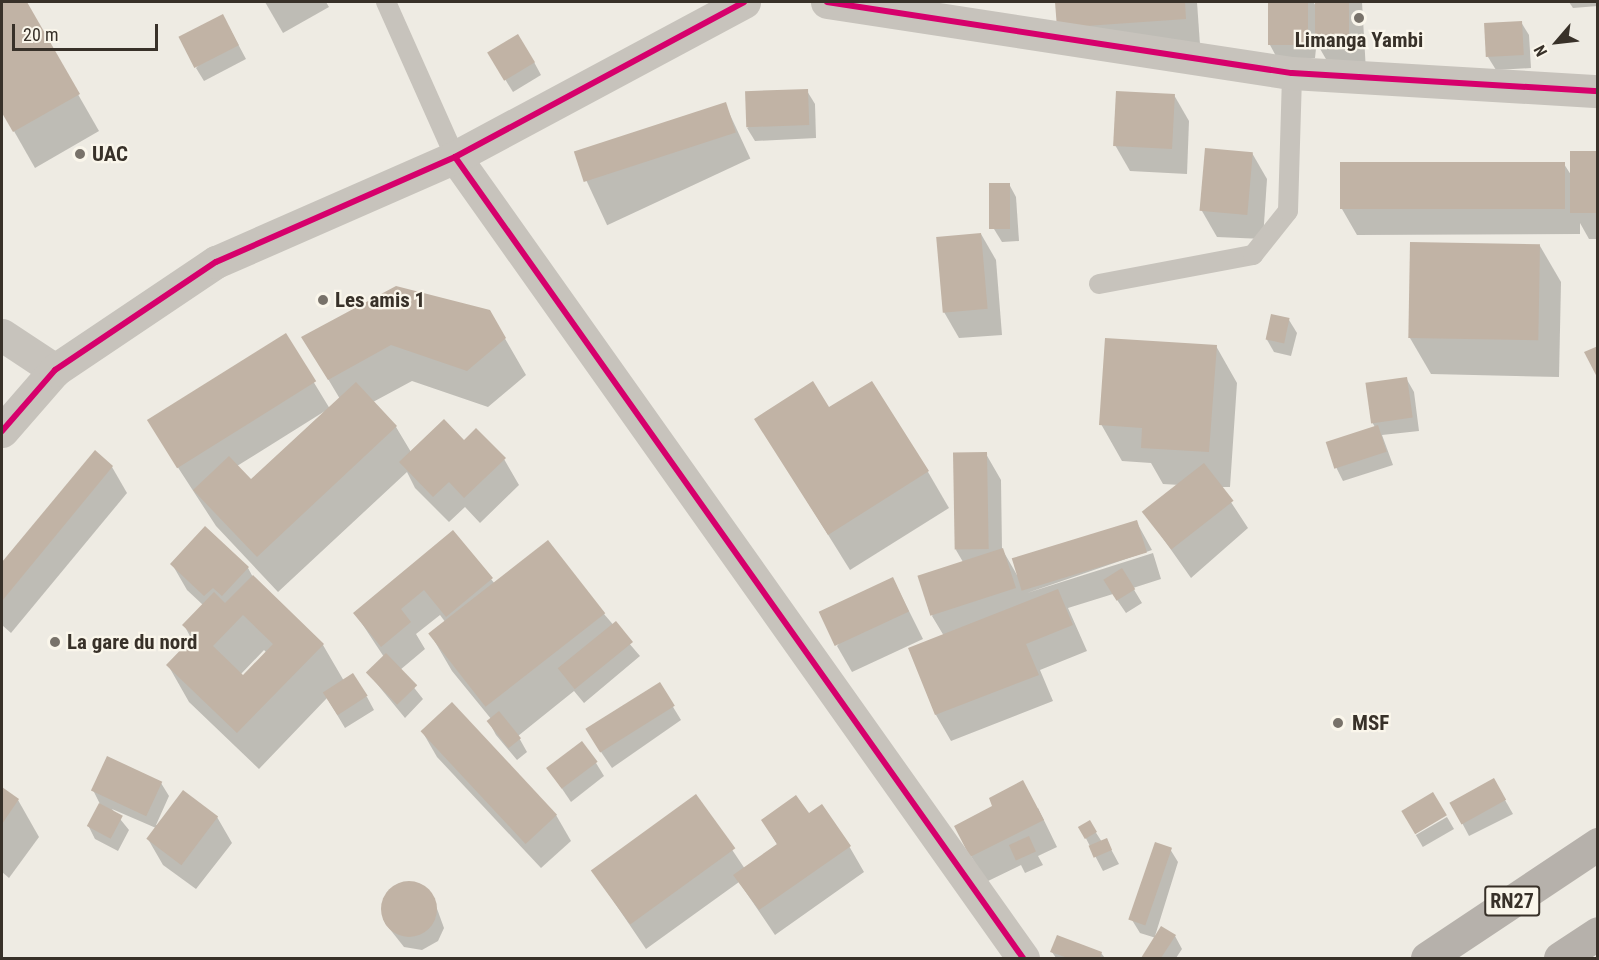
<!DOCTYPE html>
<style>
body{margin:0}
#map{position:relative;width:1599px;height:960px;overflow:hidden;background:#eeebe3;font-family:"Roboto Condensed",sans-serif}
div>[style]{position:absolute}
.shadow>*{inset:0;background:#0003;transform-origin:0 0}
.building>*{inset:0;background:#c1b3a5;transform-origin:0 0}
.round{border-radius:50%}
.service>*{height:20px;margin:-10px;padding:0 10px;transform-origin:10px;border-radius:10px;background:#c7c3bc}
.minor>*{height:33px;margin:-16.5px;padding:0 16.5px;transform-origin:16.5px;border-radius:16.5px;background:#c7c3bc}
.tertiary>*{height:33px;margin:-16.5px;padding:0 16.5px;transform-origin:16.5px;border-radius:16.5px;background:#c7c3bc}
.primary>*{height:33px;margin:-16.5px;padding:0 16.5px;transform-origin:16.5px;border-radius:16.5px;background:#b6b1ab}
.cycleway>*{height:6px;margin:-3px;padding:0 3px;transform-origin:3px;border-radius:3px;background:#d6006c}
.dots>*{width:16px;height:16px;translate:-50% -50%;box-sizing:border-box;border:3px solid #faf6eb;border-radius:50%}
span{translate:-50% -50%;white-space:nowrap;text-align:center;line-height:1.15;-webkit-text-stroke:4.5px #faf6eb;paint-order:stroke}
.shield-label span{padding:2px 4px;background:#faf6eb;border:2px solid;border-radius:4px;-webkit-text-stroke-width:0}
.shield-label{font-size:20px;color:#383129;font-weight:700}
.poi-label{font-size:21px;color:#383129;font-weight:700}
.left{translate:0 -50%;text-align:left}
.frame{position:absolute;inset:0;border:3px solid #383129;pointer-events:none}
.north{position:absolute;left:1527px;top:12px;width:60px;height:60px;-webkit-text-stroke:4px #faf6eb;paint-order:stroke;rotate:242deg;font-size:16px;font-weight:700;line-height:24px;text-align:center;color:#383129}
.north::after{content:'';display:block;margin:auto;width:21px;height:27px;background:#383129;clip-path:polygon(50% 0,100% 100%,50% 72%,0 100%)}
.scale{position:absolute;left:12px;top:24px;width:146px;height:27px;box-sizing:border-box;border:3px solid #383129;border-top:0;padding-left:8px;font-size:18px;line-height:21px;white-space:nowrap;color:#383129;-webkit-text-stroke:4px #faf6eb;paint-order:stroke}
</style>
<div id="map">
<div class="shadow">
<i style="clip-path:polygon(2px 2px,25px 2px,99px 131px,35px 168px,2px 110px)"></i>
<i style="clip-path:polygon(265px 2px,326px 2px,329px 7px,283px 33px)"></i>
<i style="clip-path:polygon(1057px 2px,1197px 2px,1200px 45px,1059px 28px)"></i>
<i style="clip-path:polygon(1269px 2px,1313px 2px,1317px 7px,1316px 2px,1362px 2px,1366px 71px,1334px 73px,1319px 47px,1318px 30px,1315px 58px,1277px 58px,1270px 45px)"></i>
<i style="clip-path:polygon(1569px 2px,1598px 2px,1598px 6px,1573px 8px)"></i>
<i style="clip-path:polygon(1521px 22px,1529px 35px,1531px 68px,1496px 70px,1488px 57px)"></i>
<i style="clip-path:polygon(230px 29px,246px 59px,204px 81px,196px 68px)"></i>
<i style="clip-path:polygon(534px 62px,541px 75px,513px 92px,497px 66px)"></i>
<i style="clip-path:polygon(807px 91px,815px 104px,816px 138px,755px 141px,747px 128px)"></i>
<i style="clip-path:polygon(1174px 95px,1189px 121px,1187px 174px,1130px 171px,1115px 145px)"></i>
<i style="left:725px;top:104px;width:60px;height:158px;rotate:65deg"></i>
<i style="clip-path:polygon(1252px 153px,1267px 179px,1263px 239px,1217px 237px,1202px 211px)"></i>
<i style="clip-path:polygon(1598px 153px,1598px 239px,1589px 239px,1580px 223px,1580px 234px,1357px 235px,1342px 209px,1564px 164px,1573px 178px)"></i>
<i style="clip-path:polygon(1009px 184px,1016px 197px,1019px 241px,1002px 242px,994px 229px,991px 185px)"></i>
<i style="clip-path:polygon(981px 234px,996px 260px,1002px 335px,959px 338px,944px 312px)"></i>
<i style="clip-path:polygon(1540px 246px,1561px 282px,1559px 377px,1431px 374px,1410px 338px)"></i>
<i style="clip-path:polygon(evenodd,489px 311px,526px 375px,488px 407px,412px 381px,373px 402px,396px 427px,411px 452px,464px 442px,504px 459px,519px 485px,480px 523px,465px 507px,449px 522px,415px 488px,407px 472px,278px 592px,216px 526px,164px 446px,285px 335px,330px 409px,340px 399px,303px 337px,489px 311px,325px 411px,251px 481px,237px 466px,325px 411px)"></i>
<i style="clip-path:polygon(1289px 320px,1297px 333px,1291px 356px,1274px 352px,1266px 338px)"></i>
<i style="clip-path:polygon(1216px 346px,1237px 383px,1230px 487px,1221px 487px,1248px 528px,1191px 578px,1145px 513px,1180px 485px,1163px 484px,1151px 463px,1122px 461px,1101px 424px)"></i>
<i style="clip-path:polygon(1406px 378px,1414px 392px,1419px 431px,1382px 435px,1393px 465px,1343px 481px,1336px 467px,1375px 427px,1372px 422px)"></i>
<i style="clip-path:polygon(829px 409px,928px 472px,949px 508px,850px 570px,756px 419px)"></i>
<i style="clip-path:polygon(95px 452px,112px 467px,127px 493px,11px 633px,2px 625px,2px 564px)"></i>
<i style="clip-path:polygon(986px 454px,1001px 480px,1002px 549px,1017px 575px,1136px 521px,1152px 550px,1027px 593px,1153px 553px,1161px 579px,1133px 588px,1142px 603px,1126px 613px,1113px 594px,1068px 608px,1087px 651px,1040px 670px,1053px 701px,951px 741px,936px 715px,910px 649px,944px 636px,932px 616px,963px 562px,956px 550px)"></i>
<i style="clip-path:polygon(453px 532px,495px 584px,604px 614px,640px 656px,584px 703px,574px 691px,518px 736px,527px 752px,517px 760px,496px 735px,489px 722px,492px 720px,452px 671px,431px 635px,446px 623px,440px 615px,416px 634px,425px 649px,400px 670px,423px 699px,405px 718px,368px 673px,384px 657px,355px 613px)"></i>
<i style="clip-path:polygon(evenodd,172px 564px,248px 568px,254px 579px,323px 645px,344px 681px,367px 697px,374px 710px,345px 728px,327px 698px,259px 769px,189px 702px,168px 665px,192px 640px,184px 625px,203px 605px,187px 590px,172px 564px,264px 650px,267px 653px,243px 677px,241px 674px,264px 650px)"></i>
<i style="clip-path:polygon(893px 579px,923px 639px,852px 672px,837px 646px)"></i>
<i style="clip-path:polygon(659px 684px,681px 720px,612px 768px,597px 746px)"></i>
<i style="clip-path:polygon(422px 731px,556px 815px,571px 841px,541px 868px,437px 757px)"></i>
<i style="clip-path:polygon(596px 763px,604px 776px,571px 802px,548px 768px)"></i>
<i style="clip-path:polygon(161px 783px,169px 796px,156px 825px,217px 817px,232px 843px,196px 889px,163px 865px,148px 839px,156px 828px,112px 809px,129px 830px,118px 851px,95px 839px,88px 825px,100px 804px,93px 790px)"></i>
<i style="clip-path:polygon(2px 789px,18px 800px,39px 837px,9px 878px,2px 872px)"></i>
<i style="clip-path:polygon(1501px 793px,1513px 814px,1469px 836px,1451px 802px)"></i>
<i style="clip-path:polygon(696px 796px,745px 869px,778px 846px,763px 820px,809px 815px,849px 846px,864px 872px,775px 935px,739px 882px,646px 949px,593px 871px)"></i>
<i style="clip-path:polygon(1038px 808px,1057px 847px,1038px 856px,1043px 865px,1025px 873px,1021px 865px,986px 882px,971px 856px)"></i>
<i style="left:1447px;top:817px;width:14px;height:36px;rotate:60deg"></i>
<i style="clip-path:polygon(1089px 822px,1102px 842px,1106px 840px,1119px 864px,1103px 871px,1080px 827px)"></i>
<i style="clip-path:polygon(1170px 849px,1178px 862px,1155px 936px,1175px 936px,1182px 949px,1176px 958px,1143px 958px,1156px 938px,1140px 933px,1132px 920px)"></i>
<i style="clip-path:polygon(408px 882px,422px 885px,432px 895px,444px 928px,438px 941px,422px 950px,404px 947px,385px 923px,382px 904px,387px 892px)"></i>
<i style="clip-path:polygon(1052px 952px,1101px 953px,1105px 958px,1056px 958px)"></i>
</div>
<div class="building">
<i style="clip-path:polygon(2px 2px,27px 2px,80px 94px,13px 132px,2px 113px)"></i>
<i style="clip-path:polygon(1055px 2px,1185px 2px,1186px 19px,1057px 28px)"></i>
<i style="left:1268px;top:2px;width:40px;height:43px"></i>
<i style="left:1315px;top:2px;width:34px;height:46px"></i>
<i style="left:223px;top:14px;width:35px;height:50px;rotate:63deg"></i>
<i style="left:1522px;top:21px;width:34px;height:38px;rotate:87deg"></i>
<i style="left:518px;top:34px;width:33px;height:36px;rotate:59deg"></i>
<i style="left:808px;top:89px;width:36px;height:63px;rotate:88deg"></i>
<i style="left:1116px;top:91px;width:59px;height:55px;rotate:3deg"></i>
<i style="left:726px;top:102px;width:32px;height:160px;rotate:72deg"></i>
<i style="left:1205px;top:148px;width:48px;height:63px;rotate:5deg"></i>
<i style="left:1598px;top:151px;width:62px;height:28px;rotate:90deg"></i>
<i style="left:1340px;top:162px;width:225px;height:47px"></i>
<i style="left:989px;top:183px;width:21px;height:46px"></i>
<i style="left:981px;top:233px;width:76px;height:45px;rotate:85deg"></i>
<i style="left:1410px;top:242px;width:130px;height:96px;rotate:1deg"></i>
<i style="clip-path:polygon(396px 286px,490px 310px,506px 338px,467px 371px,391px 345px,328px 380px,301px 337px)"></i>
<i style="left:1271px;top:314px;width:19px;height:26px;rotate:12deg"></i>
<i style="left:286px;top:333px;width:57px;height:164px;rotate:58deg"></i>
<i style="clip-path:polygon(1105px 338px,1217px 345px,1209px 452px,1141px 448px,1142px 428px,1099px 425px)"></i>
<i style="clip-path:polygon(1598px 346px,1598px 379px,1584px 352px)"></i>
<i style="left:1407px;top:377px;width:41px;height:42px;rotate:82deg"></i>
<i style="clip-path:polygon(813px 381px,829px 407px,872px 381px,929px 471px,828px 535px,754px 419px)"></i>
<i style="clip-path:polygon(356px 382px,397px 426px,257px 557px,193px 490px,229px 456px,251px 479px)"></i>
<i style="clip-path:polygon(444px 419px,464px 440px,476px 428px,506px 458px,464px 498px,449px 482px,433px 497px,399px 462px)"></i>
<i style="left:1378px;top:425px;width:28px;height:55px;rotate:72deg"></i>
<i style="clip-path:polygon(95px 450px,113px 466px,2px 601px,2px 562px)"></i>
<i style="left:987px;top:452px;width:97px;height:34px;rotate:89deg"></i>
<i style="left:1204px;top:463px;width:48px;height:79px;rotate:52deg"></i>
<i style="left:1137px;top:520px;width:34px;height:131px;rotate:73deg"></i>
<i style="clip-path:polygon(205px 526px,249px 567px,222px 596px,213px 588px,204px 596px,170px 564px)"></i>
<i style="clip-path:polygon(453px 530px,493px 578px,446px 617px,424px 590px,401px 609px,411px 622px,381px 647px,353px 613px)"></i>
<i style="left:548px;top:540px;width:93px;height:152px;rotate:52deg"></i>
<i style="left:1003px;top:548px;width:42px;height:90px;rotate:72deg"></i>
<i style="left:1122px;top:568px;width:25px;height:22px;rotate:58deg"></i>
<i style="clip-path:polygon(evenodd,253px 575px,324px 644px,237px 733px,166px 665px,194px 636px,182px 625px,214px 592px,225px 603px,253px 575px,243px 615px,273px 644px,243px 675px,213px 646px,243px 615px)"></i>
<i style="left:893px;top:577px;width:38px;height:82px;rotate:65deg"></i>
<i style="clip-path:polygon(1058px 589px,1073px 625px,1026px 644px,1039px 675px,935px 715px,908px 648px)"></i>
<i style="left:616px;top:621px;width:27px;height:75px;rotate:51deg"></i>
<i style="left:386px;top:653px;width:45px;height:28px;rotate:46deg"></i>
<i style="left:353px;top:673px;width:27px;height:36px;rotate:57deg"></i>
<i style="left:660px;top:682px;width:28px;height:88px;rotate:58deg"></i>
<i style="left:452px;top:702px;width:154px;height:43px;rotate:47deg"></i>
<i style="left:499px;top:711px;width:35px;height:16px;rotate:51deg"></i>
<i style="left:582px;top:741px;width:26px;height:45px;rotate:53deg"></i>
<i style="left:107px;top:756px;width:61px;height:38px;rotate:25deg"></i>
<i style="left:1494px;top:778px;width:25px;height:51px;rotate:61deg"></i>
<i style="clip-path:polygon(1023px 780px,1044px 820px,970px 857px,954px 826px,992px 806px,989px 798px)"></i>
<i style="clip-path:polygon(2px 787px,19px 799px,2px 824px)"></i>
<i style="left:183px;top:790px;width:44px;height:61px;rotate:37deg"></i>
<i style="left:1433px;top:792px;width:27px;height:37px;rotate:59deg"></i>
<i style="left:696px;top:794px;width:67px;height:130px;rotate:54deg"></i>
<i style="clip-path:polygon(796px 795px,809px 813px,822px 804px,851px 846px,759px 910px,733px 875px,777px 844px,761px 820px)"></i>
<i style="left:99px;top:803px;width:27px;height:26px;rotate:28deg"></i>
<i style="left:1090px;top:820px;width:14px;height:14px;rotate:60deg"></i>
<i style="left:1029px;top:836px;width:17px;height:22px;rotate:66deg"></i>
<i style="left:1107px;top:838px;width:13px;height:20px;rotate:67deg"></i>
<i style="left:1155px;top:842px;width:18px;height:82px;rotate:19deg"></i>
<i class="round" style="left:381px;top:881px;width:56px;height:56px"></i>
<i style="clip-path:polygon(1161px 926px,1176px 935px,1161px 958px,1141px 958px)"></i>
<i style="clip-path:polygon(1057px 935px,1102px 952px,1100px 958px,1068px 958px,1050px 952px)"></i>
</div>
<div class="service">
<i style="left:386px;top:2px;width:170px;rotate:66deg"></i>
<i style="left:1099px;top:284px;width:157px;rotate:-10.7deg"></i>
<i style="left:1253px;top:255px;width:56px;rotate:-51.5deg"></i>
<i style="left:1288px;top:211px;width:138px;rotate:-88.3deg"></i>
</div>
<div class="minor">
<i style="left:827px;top:2px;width:470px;rotate:8.7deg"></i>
<i style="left:1292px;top:73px;width:307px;rotate:3.4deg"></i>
<i style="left:455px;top:157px;width:982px;rotate:54.66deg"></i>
<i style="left:2px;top:335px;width:64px;rotate:33.4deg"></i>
</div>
<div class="tertiary">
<i style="left:2px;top:431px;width:81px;rotate:-49deg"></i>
<i style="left:55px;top:370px;width:194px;rotate:-33.9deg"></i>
<i style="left:216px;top:262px;width:261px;rotate:-23.7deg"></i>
<i style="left:455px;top:157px;width:328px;rotate:-28.2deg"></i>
</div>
<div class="primary">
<i style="left:1427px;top:958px;width:206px;rotate:-33.7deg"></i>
<i style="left:1560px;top:958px;width:45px;rotate:-33.3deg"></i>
</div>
<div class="cycleway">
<i style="left:827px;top:2px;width:470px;rotate:8.7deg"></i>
<i style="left:1292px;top:73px;width:307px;rotate:3.4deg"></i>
<i style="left:455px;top:157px;width:982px;rotate:54.66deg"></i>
<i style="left:2px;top:431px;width:81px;rotate:-49deg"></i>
<i style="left:55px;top:370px;width:194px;rotate:-33.9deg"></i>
<i style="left:216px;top:262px;width:261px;rotate:-23.7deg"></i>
<i style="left:455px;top:157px;width:328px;rotate:-28.2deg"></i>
</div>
<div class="dots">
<i style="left:1359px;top:18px;background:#78726a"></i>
<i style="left:80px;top:154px;background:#78726a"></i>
<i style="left:323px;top:300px;background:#78726a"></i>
<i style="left:55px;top:642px;background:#78726a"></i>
<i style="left:1338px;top:723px;background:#78726a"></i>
</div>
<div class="shield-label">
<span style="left:1512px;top:901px">RN27</span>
</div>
<div class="poi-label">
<span style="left:1359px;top:40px">Limanga Yambi</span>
<span class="left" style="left:92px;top:154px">UAC</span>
<span class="left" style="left:335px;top:300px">Les amis 1</span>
<span class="left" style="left:67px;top:642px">La gare du nord</span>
<span class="left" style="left:1352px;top:723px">MSF</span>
</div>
<div class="frame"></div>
<div class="north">N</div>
<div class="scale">20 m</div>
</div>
